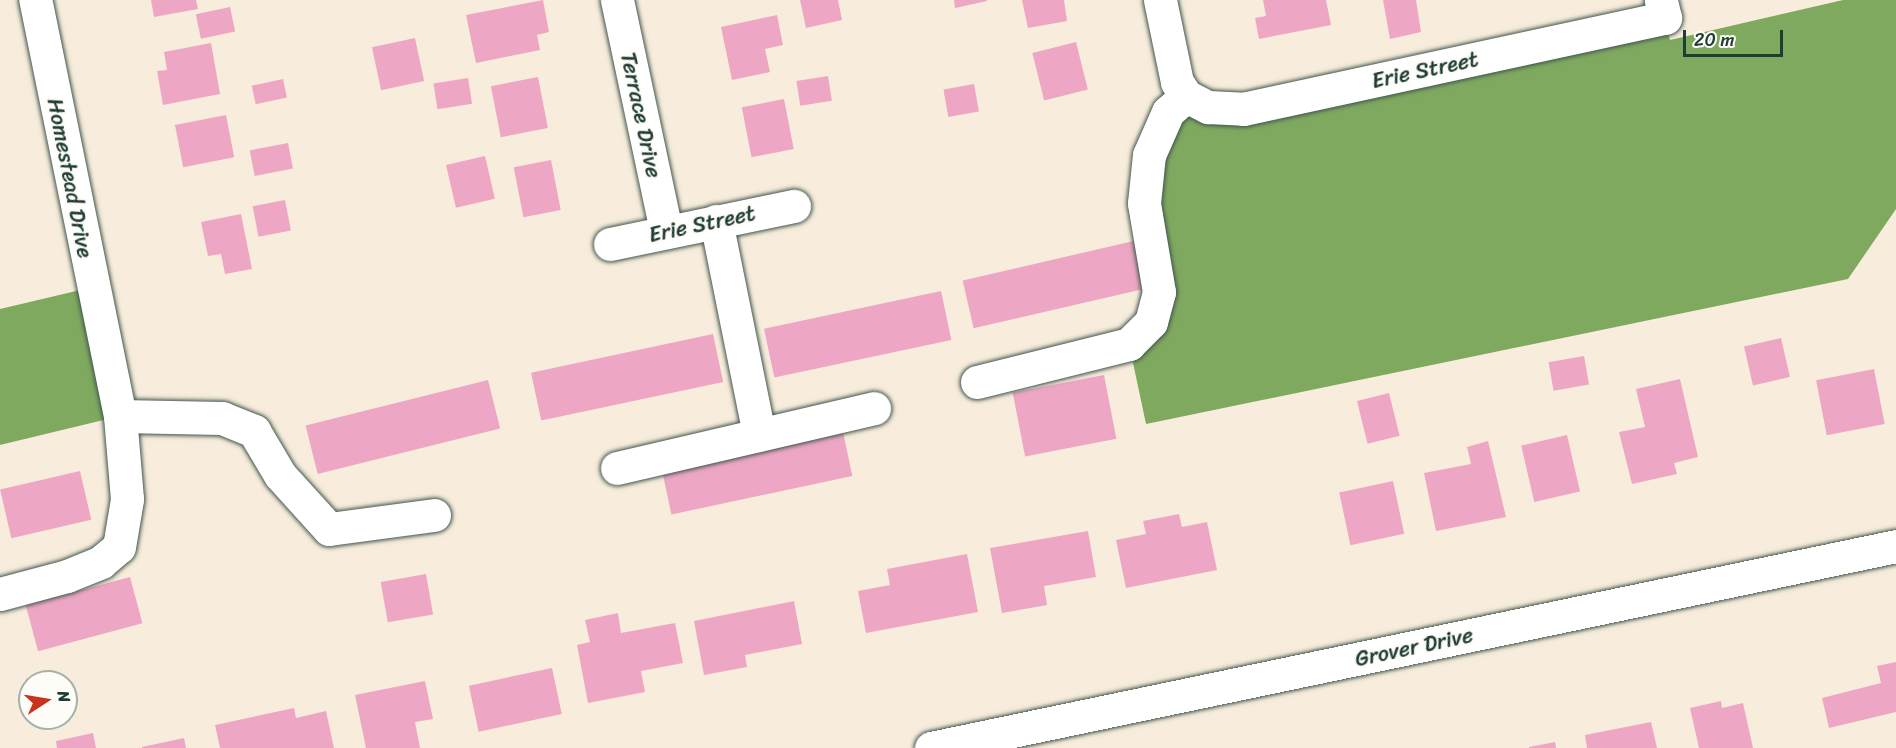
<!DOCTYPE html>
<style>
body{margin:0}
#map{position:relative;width:1896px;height:748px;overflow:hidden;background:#f8eddc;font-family:Sriracha,sans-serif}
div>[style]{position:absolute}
.forest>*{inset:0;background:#80a960}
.building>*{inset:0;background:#eda7c4;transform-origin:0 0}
.roads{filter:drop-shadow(0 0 2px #40574d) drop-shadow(0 0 2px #40574d)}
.minor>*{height:33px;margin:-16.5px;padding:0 16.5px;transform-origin:16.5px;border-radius:16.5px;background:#fff}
span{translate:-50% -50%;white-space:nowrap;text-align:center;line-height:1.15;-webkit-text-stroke:5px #fdfcf7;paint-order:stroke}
.street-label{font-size:22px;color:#1f3d34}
.north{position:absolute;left:18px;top:670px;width:60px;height:60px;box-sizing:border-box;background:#fdfcf7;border:2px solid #a4b0a9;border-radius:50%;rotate:78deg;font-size:16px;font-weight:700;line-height:24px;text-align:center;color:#1f3d34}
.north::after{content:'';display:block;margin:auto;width:21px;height:27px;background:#c8321e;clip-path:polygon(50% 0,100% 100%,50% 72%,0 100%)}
.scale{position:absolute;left:1683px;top:30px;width:100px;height:27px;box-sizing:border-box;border:3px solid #1f3d34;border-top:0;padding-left:8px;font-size:18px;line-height:21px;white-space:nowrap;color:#1f3d34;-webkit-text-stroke:4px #fdfcf7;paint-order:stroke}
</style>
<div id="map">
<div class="forest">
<i style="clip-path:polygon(1843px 0,1896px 0,1896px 209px,1848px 279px,1146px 424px,1129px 344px,1151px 322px,1151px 128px,1208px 107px,1665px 18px,1670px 40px)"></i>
<i style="clip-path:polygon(93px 287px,120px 416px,0 445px,0 309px)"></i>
</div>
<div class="building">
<i style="clip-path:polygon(151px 0,196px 0,198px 9px,154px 17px)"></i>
<i style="clip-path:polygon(543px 0,549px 32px,537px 35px,540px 50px,476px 63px,466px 15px)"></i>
<i style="clip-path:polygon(800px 0,838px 0,842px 20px,806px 28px)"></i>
<i style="clip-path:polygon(954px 0,987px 0,987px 1px,955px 8px)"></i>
<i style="clip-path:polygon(1022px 0,1064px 0,1067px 21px,1028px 28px)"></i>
<i style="clip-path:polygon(1263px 0,1326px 0,1331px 25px,1259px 39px,1255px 18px,1266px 16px)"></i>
<i style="clip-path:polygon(1383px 0,1416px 0,1421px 32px,1390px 39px)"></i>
<i style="left:230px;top:7px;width:25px;height:35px;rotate:78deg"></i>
<i style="clip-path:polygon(777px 15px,783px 45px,765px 49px,770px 72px,732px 80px,721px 27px)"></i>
<i style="left:415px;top:38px;width:44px;height:44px;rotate:78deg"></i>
<i style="left:1076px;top:42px;width:49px;height:45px;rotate:76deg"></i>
<i style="clip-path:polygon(211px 43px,220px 94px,163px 105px,157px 71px,167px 70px,164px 52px)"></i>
<i style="left:828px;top:76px;width:25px;height:32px;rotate:81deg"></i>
<i style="left:538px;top:77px;width:52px;height:48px;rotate:79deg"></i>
<i style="left:468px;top:78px;width:26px;height:35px;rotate:81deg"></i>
<i style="left:283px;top:79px;width:19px;height:32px;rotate:78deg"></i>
<i style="left:974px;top:84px;width:28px;height:31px;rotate:80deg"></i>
<i style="left:784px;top:99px;width:51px;height:43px;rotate:79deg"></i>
<i style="left:226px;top:115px;width:43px;height:52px;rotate:79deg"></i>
<i style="left:288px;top:143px;width:26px;height:39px;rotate:79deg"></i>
<i style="left:485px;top:156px;width:44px;height:40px;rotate:77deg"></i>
<i style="left:551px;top:160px;width:51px;height:38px;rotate:79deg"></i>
<i style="left:285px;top:200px;width:31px;height:33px;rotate:79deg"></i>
<i style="clip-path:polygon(241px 214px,252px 269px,225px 274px,221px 254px,208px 256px,201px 222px)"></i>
<i style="left:1138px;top:240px;width:49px;height:180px;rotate:77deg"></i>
<i style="left:941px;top:291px;width:50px;height:181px;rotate:78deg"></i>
<i style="left:713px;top:334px;width:49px;height:186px;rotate:78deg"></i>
<i style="left:1781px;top:338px;width:40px;height:38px;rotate:77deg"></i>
<i style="left:1584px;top:356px;width:29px;height:36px;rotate:80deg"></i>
<i style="left:1874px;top:369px;width:56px;height:59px;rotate:79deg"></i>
<i style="left:1104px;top:375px;width:65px;height:93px;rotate:79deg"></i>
<i style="clip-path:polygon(1680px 379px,1698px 457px,1674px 463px,1677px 474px,1632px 484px,1619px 432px,1645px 427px,1636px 389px)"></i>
<i style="left:488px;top:380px;width:50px;height:188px;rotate:76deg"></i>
<i style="left:1389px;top:393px;width:44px;height:33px;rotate:76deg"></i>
<i style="left:843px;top:432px;width:45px;height:185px;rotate:78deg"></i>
<i style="left:1567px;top:435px;width:58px;height:47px;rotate:77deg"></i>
<i style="clip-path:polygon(1488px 441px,1506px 517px,1436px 531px,1424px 473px,1471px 464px,1467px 447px)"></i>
<i style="left:80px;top:471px;width:50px;height:82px;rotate:77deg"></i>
<i style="left:1393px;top:481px;width:54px;height:55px;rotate:78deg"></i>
<i style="clip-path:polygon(1179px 514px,1182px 527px,1207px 522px,1217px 570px,1126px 588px,1116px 540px,1146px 534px,1143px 521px)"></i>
<i style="clip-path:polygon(1088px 531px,1096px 577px,1044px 586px,1047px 605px,1002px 613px,990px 548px)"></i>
<i style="clip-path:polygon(967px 554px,978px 612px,866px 633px,858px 591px,890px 585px,887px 569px)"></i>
<i style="left:426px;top:574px;width:41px;height:46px;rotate:80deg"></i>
<i style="left:130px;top:577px;width:48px;height:108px;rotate:75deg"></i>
<i style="clip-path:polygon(794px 601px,802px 644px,745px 655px,747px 667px,704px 675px,694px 621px)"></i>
<i style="clip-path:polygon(618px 613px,621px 633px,675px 623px,683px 663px,641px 671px,645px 692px,588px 703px,577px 645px,590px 642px,585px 620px)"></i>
<i style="clip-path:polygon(1896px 662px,1896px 712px,1829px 728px,1822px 698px,1881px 683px,1877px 666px)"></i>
<i style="left:552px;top:668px;width:47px;height:85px;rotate:78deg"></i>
<i style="clip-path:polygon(425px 681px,433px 719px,415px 722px,420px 748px,366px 748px,355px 695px)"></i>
<i style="clip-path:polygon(1721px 701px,1722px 708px,1743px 703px,1753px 748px,1699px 748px,1690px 708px)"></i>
<i style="clip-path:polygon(294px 708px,296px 718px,326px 711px,334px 748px,220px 748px,215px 725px)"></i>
<i style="clip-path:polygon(1651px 722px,1657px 748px,1587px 748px,1585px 735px)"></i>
<i style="clip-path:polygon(93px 733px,96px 748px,57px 748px,56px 741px)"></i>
<i style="clip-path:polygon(184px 738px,186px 748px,142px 748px,142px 747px)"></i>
<i style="clip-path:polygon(1555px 742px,1556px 748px,1529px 748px,1529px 747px)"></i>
</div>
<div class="roads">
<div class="minor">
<i style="left:617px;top:0;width:236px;rotate:78deg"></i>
<i style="left:1160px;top:0;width:84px;rotate:78.3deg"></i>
<i style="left:1177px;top:82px;width:17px;rotate:57deg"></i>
<i style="left:1186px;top:96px;width:25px;rotate:27deg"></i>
<i style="left:1208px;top:107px;width:35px;rotate:3deg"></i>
<i style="left:1243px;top:109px;width:432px;rotate:-12.2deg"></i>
<i style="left:1665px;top:18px;width:18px;rotate:-103deg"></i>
<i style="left:716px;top:221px;width:218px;rotate:78.6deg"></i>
<i style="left:610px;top:244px;width:188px;rotate:-11.7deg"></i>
<i style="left:977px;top:382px;width:157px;rotate:-14deg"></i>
<i style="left:1129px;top:344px;width:31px;rotate:-45deg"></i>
<i style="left:1151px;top:322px;width:31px;rotate:-75deg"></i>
<i style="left:1159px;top:292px;width:90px;rotate:-99.6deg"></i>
<i style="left:1144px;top:203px;width:48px;rotate:-84.1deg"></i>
<i style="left:1149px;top:155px;width:47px;rotate:-66.2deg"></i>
<i style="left:1168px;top:112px;width:24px;rotate:-42deg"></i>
<i style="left:120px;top:416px;width:102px;rotate:1.1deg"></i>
<i style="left:222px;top:418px;width:35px;rotate:22deg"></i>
<i style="left:254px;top:431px;width:51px;rotate:59.4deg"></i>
<i style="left:280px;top:475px;width:73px;rotate:47.8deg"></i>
<i style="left:329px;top:529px;width:106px;rotate:-7.6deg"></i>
<i style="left:617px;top:468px;width:264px;rotate:-13.1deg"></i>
<i style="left:0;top:594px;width:69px;rotate:-15deg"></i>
<i style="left:67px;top:576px;width:37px;rotate:-22deg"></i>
<i style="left:101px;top:562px;width:23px;rotate:-40deg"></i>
<i style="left:119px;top:547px;width:49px;rotate:-80.5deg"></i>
<i style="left:127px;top:499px;width:83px;rotate:-94.8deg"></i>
<i style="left:120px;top:416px;width:425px;rotate:-101.5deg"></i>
<i style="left:931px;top:748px;width:986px;rotate:-11.82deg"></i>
</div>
</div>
<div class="street-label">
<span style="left:1425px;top:70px;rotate:-12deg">Erie Street</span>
<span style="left:641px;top:115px;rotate:78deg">Terrace Drive</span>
<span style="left:70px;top:178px;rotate:79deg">Homestead Drive</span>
<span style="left:702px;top:224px;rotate:-12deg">Erie Street</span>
<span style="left:1414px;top:647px;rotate:-12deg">Grover Drive</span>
</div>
<div class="north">N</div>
<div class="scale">20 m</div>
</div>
